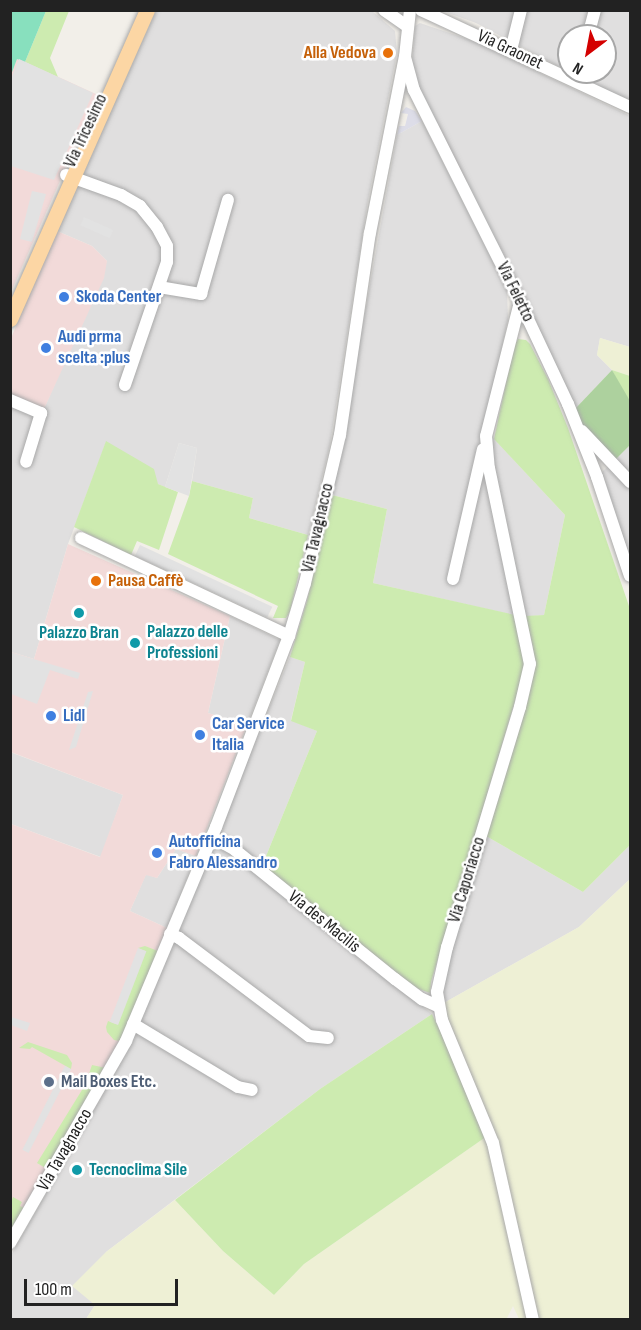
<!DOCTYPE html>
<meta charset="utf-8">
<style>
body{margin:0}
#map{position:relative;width:641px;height:1330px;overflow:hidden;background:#f2efe9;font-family:"Sofia Sans Condensed",sans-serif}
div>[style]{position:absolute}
.residential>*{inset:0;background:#e0dfdf}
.commercial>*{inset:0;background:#f2dad9}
.farmland>*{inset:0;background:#eef0d5}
.grass>*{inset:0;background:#cdebb0}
.forest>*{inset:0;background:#add19e}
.pitch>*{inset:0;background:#88e0be}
.parking>*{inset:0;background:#e2e2e2;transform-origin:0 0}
.plaza>*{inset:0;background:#dddde8}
.roads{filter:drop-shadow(0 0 2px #a9a9a9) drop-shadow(0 0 2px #a9a9a9)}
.minor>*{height:12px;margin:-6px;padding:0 6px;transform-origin:6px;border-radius:6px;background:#fff}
.major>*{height:15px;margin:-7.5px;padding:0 7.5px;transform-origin:7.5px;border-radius:7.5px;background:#fcd6a4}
.dots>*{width:16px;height:16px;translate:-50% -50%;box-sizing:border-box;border:3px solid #fff;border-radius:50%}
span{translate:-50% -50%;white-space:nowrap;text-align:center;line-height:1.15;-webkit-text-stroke:5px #fff;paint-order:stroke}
.street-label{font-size:18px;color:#222}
.food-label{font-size:18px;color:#c56008;font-weight:700}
.right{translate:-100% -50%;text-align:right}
.left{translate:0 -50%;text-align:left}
.shop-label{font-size:18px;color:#366cbe;font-weight:700}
.culture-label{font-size:18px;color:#0d838f;font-weight:700}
.service-label{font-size:18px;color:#4e5e75;font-weight:700}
.frame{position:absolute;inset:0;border:12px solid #222;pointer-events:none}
.north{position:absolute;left:557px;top:24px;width:60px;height:60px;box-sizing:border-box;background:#fff;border:2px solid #a7a7a7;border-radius:50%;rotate:212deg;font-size:16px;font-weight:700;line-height:24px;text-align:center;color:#222}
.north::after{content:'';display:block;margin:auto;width:21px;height:27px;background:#d40000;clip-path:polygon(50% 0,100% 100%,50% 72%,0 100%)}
.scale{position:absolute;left:24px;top:1279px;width:154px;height:27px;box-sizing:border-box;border:3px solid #222;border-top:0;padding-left:8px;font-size:18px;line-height:21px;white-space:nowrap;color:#222;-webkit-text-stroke:4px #fff;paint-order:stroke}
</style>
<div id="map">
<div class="residential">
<i style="clip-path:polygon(156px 11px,372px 11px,395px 31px,397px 53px,368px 200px,330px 444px,308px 535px,249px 518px,253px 498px,192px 481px,197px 448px,179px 443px,165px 487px,158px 484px,106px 442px,68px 544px,34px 659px,11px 652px,11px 394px,44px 409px,107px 261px,92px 246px,57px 231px)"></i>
<i style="clip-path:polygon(evenodd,443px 11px,630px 11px,630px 100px,594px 85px,476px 23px,443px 11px,569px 36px,605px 36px,605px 72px,569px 72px,569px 36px)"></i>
<i style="clip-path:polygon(420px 23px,473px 41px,630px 116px,630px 347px,600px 338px,597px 355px,612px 370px,574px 410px,421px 93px,412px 63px,415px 26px)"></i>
<i style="clip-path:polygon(422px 121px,507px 289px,508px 320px,484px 428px,565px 515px,544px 615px,522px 617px,373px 583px,387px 509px,332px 495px,397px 135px)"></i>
<i style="clip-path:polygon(630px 445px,630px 576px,597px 477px)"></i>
<i style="clip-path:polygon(230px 616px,280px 640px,247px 725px,208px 713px)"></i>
<i style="clip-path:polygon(290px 657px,305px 662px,291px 720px,317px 731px,262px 866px,379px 971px,432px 1014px,320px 1089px,106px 1252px,95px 1305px,86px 1319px,11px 1320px,11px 1255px,131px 1044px)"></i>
<i style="clip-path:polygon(10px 752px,123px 795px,101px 857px,11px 824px)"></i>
<i style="clip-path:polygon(486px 836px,583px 892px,630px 845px,630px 879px,579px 927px,442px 1004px,442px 989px,451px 946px)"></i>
<i style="clip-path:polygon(176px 849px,196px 856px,167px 928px,130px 911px,146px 874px,157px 878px)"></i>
</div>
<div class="commercial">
<i style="clip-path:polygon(17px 58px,98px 95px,11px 292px,10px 75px)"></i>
<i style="clip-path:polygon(57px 231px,92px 246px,107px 261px,104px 278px,44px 409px,11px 394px,11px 338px)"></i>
<i style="clip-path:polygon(68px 544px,230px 616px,208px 713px,247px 725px,196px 856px,176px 849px,157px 878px,146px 875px,130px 911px,167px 928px,115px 1053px,11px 1232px,11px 824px,100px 857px,123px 795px,11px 752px,11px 652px,34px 659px)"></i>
</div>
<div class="farmland">
<i style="clip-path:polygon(600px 338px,630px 347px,630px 376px,612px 370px,597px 355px)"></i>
<i style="clip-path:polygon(630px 879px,630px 1319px,519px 1319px,513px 1306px,506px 1320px,86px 1319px,95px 1305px,72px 1286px,106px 1252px,175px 1200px,223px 1251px,274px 1295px,304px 1264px,490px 1134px,442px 1004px,579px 927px)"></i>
</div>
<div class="grass">
<i style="clip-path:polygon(46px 11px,69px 11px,50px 58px,58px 77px,25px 62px)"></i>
<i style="clip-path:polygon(518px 339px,526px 340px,530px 344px,548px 379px,568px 428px,630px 609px,630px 845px,583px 892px,486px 836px,534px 671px,533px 647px,525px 616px,544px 615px,565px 515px,494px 439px,514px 346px)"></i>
<i style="clip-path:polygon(612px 370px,630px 376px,630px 401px,622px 391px)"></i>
<i style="clip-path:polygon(106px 441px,154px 469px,158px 484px,178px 492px,159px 550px,137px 541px,131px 555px,74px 527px)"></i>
<i style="clip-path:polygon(192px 481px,253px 498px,249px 518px,308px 535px,290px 611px,286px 618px,273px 618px,278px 606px,168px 554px,189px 496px)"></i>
<i style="clip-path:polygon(332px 495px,387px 509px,373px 583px,515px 615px,524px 648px,524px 671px,431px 982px,430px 993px,416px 988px,262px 866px,317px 731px,291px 721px,305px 662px,290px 657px,307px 601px)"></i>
<i style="clip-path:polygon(145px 946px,158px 951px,120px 1041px,114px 1040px,107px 1032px,106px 1027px,108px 1021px,116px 1024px,145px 951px,138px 948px)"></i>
<i style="clip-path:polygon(432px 1014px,490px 1134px,304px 1264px,274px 1295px,223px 1251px,175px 1200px,320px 1089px)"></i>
<i style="clip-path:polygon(28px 1042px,67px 1055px,72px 1063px,71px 1069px,32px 1047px,30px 1049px,19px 1048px)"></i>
<i style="clip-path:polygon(92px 1065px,106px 1068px,47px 1169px,37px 1163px,85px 1085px)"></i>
<i style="clip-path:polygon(13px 1197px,22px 1202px,20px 1206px,24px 1208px,11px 1232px,11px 1202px)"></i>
</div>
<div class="forest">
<i style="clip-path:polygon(612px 370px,630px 401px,630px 445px,616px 459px,580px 422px,574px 410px)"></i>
</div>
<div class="pitch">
<i style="clip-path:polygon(11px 10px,46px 11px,25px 62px,17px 59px,11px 75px)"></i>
</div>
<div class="parking">
<i style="clip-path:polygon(19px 59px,93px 93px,54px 180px,11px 166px,11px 79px)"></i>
<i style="clip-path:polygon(32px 191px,46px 194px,32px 242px,20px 239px)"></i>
<i style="left:84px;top:217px;width:32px;height:9px;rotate:24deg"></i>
<i style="clip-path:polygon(179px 443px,197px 448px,189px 496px,165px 487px)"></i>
<i style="left:140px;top:545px;width:146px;height:12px;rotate:25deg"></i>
<i style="clip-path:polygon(10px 652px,80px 673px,78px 679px,50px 670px,37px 704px,11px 694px)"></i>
<i style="clip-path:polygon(93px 691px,76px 747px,69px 750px,88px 692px)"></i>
<i style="left:138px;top:948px;width:9px;height:79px;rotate:21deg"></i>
<i style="clip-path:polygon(11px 1017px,30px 1023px,27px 1031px,11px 1025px)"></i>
<i style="left:65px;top:1066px;width:7px;height:94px;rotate:27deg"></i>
</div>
<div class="plaza">
<i style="clip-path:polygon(406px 107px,415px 111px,422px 121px,397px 135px,399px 126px,405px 126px,408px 114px,401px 113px)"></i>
</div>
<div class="roads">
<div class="minor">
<i style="left:384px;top:10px;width:28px;rotate:35deg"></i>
<i style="left:410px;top:10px;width:47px;rotate:96.1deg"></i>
<i style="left:405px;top:57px;width:34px;rotate:75deg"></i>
<i style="left:414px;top:90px;width:237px;rotate:63.4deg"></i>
<i style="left:520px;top:302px;width:113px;rotate:64.8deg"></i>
<i style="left:568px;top:404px;width:79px;rotate:68.3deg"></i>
<i style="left:597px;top:477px;width:104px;rotate:71.6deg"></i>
<i style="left:421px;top:10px;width:230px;rotate:24.9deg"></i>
<i style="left:588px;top:36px;width:27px;rotate:-75deg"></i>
<i style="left:511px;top:50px;width:41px;rotate:-76deg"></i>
<i style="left:66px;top:175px;width:59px;rotate:20deg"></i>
<i style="left:121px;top:195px;width:22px;rotate:30deg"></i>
<i style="left:140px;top:206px;width:27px;rotate:51deg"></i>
<i style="left:157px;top:227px;width:21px;rotate:62deg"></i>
<i style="left:167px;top:246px;width:16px;rotate:90deg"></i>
<i style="left:167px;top:262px;width:130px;rotate:108.9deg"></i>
<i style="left:159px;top:287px;width:43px;rotate:9.5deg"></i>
<i style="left:201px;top:294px;width:98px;rotate:-74deg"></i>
<i style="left:520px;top:302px;width:138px;rotate:104.2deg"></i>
<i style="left:486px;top:436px;width:32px;rotate:85deg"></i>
<i style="left:489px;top:468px;width:200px;rotate:78.2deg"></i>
<i style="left:530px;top:664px;width:44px;rotate:103.1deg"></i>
<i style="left:520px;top:707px;width:251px;rotate:106.9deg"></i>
<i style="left:447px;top:947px;width:46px;rotate:102.5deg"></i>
<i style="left:437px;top:992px;width:28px;rotate:80deg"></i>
<i style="left:442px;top:1020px;width:133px;rotate:67.5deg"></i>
<i style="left:493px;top:1143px;width:181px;rotate:77.3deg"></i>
<i style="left:10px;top:400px;width:34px;rotate:23deg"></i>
<i style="left:41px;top:413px;width:51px;rotate:107deg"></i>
<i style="left:582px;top:431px;width:70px;rotate:46.7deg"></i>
<i style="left:81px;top:538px;width:230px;rotate:25.2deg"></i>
<i style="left:453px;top:579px;width:133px;rotate:-77deg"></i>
<i style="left:212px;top:837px;width:26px;rotate:29deg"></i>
<i style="left:235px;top:850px;width:206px;rotate:38.9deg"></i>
<i style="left:395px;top:979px;width:34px;rotate:37deg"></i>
<i style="left:422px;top:999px;width:17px;rotate:24deg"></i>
<i style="left:170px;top:934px;width:10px;rotate:24deg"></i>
<i style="left:179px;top:938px;width:163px;rotate:37deg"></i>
<i style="left:309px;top:1036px;width:19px;rotate:6deg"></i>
<i style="left:133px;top:1024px;width:122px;rotate:31deg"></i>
<i style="left:238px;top:1087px;width:14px;rotate:12deg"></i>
<i style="left:10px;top:1243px;width:233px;rotate:-60.1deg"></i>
<i style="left:126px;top:1041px;width:232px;rotate:-67.2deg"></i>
<i style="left:216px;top:827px;width:204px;rotate:-69.1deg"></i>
<i style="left:289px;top:636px;width:55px;rotate:-73.2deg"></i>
<i style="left:305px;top:583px;width:152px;rotate:-76.7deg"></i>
<i style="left:340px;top:435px;width:204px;rotate:-81.6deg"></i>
<i style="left:370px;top:233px;width:179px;rotate:-78.8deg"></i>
</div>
<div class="major">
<i style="left:10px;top:319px;width:338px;rotate:-66.1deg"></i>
</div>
</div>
<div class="dots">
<i style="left:388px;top:53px;background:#e8710a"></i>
<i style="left:64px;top:297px;background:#3f7fe0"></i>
<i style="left:46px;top:348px;background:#3f7fe0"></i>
<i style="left:96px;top:581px;background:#e8710a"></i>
<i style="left:79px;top:613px;background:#0f9aa8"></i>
<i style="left:135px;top:643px;background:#0f9aa8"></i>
<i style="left:51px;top:716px;background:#3f7fe0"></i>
<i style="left:200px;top:735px;background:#3f7fe0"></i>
<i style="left:157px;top:853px;background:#3f7fe0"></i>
<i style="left:49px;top:1082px;background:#5c6f8a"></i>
<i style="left:77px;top:1170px;background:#0f9aa8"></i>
</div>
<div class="street-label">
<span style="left:510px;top:50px;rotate:25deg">Via Graonet</span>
<span style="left:86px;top:131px;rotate:-65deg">Via Tricesimo</span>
<span style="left:515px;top:292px;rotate:64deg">Via Feletto</span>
<span style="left:318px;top:528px;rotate:-77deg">Via Tavagnacco</span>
<span style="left:467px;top:880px;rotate:-73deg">Via Caporiacco</span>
<span style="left:324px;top:922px;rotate:39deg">Via des Macilis</span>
<span style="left:65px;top:1150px;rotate:-60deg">Via Tavagnacco</span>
</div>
<div class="food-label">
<span class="right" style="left:376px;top:53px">Alla Vedova</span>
<span class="left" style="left:108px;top:581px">Pausa Caffè</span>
</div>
<div class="shop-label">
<span class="left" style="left:76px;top:297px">Skoda Center</span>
<span class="left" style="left:58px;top:348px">Audi prma<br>scelta :plus</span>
<span class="left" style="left:63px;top:716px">Lidl</span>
<span class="left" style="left:212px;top:735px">Car Service<br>Italia</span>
<span class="left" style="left:169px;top:853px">Autofficina<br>Fabro Alessandro</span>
</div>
<div class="culture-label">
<span style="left:79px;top:633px">Palazzo Bran</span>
<span class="left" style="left:147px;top:643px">Palazzo delle<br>Professioni</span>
<span class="left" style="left:89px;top:1170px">Tecnoclima Sile</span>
</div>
<div class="service-label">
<span class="left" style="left:61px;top:1082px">Mail Boxes Etc.</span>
</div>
<div class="frame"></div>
<div class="north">N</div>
<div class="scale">100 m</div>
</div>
